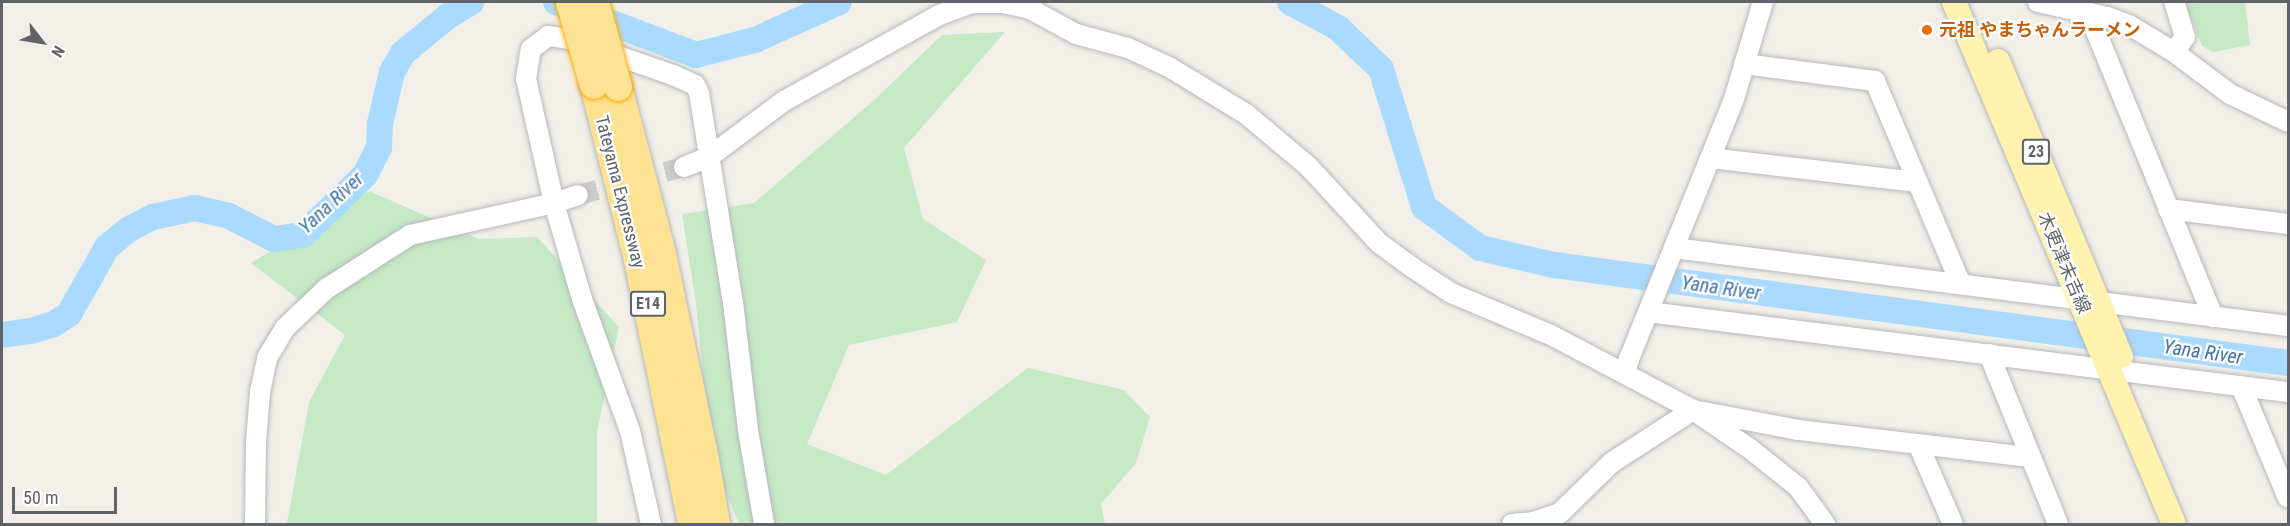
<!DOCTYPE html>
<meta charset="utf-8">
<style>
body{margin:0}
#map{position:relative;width:2290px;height:526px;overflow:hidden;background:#f1efe8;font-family:"Roboto Condensed","Noto Sans JP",sans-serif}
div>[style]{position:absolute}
.green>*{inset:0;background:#c5e8c5}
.river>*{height:26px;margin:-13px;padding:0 13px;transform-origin:13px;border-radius:13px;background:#aadaff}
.minor-tunnel>*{height:20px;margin-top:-10px;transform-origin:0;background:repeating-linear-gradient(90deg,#ccccc8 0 20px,transparent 0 30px)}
.roads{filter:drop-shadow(0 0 2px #b5b8bc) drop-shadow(0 0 2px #b5b8bc)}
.minor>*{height:20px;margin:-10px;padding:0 10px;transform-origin:10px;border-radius:10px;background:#fff}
.major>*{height:24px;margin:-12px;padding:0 12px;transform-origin:12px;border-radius:12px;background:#fff2af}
.highway>*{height:28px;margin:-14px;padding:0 14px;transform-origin:14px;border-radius:14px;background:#fde293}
.bridges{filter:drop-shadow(0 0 2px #f9ab00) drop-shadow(0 0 2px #f9ab00)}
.highway-bridge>*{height:28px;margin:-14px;padding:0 14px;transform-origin:14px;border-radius:14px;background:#fde293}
.dots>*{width:16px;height:16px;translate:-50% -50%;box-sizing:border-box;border:3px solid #fff;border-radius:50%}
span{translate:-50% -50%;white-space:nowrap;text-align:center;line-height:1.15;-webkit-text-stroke:4.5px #fff;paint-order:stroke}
.shield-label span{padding:2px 4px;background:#fff;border:2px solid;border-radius:4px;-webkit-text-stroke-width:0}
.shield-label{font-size:16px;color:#5f6368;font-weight:700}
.food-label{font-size:18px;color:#c56008;font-weight:700}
.left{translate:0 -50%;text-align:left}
.street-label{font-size:18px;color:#5f6368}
.water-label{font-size:20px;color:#4174aa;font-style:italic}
.frame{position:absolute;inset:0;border:3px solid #5f6368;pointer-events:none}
.north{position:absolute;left:12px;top:12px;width:60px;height:60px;-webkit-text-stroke:4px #fff;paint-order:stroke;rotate:121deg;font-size:16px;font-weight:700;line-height:24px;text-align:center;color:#5f6368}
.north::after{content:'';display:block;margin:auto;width:21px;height:27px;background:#5f6368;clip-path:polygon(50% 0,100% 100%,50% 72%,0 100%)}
.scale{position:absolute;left:12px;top:487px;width:105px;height:27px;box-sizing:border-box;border:3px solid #5f6368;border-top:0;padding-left:8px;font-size:18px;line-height:21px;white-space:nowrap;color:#5f6368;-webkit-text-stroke:4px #fff;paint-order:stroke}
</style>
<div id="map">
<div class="green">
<i style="clip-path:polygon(2185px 2px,2245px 2px,2250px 45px,2213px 52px,2202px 46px)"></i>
<i style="clip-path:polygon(1005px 32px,904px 148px,923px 219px,986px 260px,957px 322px,849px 345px,807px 444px,886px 475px,1028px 368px,1124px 390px,1150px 417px,1136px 463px,1101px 504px,1105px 524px,739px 524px,711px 456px,696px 303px,682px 214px,754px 203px,871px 103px,942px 35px)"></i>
<i style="clip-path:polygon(369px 191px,479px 239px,537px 237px,619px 327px,597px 432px,597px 524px,287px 524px,309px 402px,345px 335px,251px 263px)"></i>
</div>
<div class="river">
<i style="left:556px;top:2px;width:150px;rotate:20.7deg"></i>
<i style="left:696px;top:55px;width:61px;rotate:-14.3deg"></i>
<i style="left:755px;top:40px;width:92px;rotate:-24.3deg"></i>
<i style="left:1290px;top:2px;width:55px;rotate:28.4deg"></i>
<i style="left:1338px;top:28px;width:59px;rotate:43.6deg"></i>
<i style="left:1381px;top:69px;width:145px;rotate:72.7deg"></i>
<i style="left:1424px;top:207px;width:69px;rotate:36.2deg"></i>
<i style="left:1480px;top:248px;width:76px;rotate:12.9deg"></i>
<i style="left:1554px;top:265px;width:741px;rotate:7.6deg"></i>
<i style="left:2px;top:335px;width:29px;rotate:-8deg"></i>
<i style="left:31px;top:331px;width:24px;rotate:-17deg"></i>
<i style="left:54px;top:324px;width:18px;rotate:-34deg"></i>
<i style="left:69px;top:314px;width:77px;rotate:-60.4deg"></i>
<i style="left:107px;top:247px;width:28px;rotate:-39deg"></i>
<i style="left:129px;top:229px;width:27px;rotate:-27deg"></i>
<i style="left:153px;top:217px;width:43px;rotate:-12.1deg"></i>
<i style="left:195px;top:208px;width:35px;rotate:13deg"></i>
<i style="left:229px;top:216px;width:51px;rotate:27.1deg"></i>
<i style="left:274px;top:239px;width:29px;rotate:-8deg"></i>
<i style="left:303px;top:235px;width:86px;rotate:-44.1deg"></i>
<i style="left:365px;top:175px;width:30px;rotate:-63deg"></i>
<i style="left:379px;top:148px;width:24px;rotate:-88deg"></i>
<i style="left:380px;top:124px;width:53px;rotate:-77deg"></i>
<i style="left:392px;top:72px;width:22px;rotate:-60deg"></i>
<i style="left:403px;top:53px;width:58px;rotate:-39.4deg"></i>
<i style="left:448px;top:16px;width:27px;rotate:-31deg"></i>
</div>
<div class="minor-tunnel">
<i style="left:578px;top:195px;width:110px;rotate:-14.8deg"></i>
</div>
<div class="roads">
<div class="minor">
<i style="left:2038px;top:2px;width:71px;rotate:12.3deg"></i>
<i style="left:2107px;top:17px;width:23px;rotate:20deg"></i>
<i style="left:2129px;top:25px;width:52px;rotate:31deg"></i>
<i style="left:2174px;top:52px;width:70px;rotate:36.9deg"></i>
<i style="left:2230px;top:94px;width:64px;rotate:25.8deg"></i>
<i style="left:2088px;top:12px;width:330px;rotate:67.7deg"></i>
<i style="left:2174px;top:52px;width:19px;rotate:-54deg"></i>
<i style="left:2185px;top:37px;width:37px;rotate:-107deg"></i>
<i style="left:1744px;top:64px;width:132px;rotate:7.4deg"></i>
<i style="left:1875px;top:81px;width:221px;rotate:67.1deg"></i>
<i style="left:1710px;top:158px;width:207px;rotate:6.6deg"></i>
<i style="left:684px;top:167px;width:27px;rotate:-22deg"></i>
<i style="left:709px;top:157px;width:94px;rotate:-36.7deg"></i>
<i style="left:784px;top:101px;width:177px;rotate:-29deg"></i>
<i style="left:939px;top:15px;width:35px;rotate:-20deg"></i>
<i style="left:972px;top:3px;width:32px"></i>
<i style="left:1004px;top:3px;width:27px;rotate:13deg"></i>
<i style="left:1030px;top:9px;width:52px;rotate:28.5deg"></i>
<i style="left:1076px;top:34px;width:54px;rotate:15.1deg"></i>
<i style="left:1128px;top:48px;width:45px;rotate:24.9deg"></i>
<i style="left:1169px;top:67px;width:90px;rotate:31.4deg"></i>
<i style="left:1246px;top:114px;width:81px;rotate:40deg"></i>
<i style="left:1308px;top:166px;width:105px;rotate:47.3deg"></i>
<i style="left:1379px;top:243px;width:42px;rotate:36.3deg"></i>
<i style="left:1413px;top:268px;width:45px;rotate:33.3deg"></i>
<i style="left:1451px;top:293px;width:108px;rotate:22.8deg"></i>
<i style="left:1551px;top:335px;width:161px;rotate:27.8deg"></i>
<i style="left:1693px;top:410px;width:68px;rotate:34.2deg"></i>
<i style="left:1749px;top:448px;width:63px;rotate:38.5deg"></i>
<i style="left:1798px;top:487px;width:46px;rotate:53.9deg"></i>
<i style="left:2168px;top:209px;width:121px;rotate:7.1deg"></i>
<i style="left:1674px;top:248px;width:619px;rotate:7.24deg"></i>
<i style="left:1648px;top:312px;width:645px;rotate:7.13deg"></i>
<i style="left:1989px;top:354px;width:183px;rotate:67.9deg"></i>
<i style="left:1625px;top:374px;width:16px;rotate:-75deg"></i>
<i style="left:1629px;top:359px;width:280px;rotate:-68deg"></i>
<i style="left:1734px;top:99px;width:101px;rotate:-73.4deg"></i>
<i style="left:2241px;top:386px;width:121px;rotate:67.2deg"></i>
<i style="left:1918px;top:444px;width:87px;rotate:66.4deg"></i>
<i style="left:255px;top:524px;width:81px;rotate:-89.3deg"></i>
<i style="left:256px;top:443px;width:51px;rotate:-85.5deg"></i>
<i style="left:260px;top:392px;width:35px;rotate:-78deg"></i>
<i style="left:267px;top:358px;width:35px;rotate:-59deg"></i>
<i style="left:285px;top:328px;width:57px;rotate:-43.6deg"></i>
<i style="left:326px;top:289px;width:100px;rotate:-32.7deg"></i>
<i style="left:410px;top:235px;width:148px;rotate:-12.5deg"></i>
<i style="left:554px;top:203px;width:25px;rotate:-18deg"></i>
<i style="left:651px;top:524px;width:95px;rotate:-102.7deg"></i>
<i style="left:630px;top:431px;width:140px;rotate:-110deg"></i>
<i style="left:582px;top:299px;width:100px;rotate:-106.3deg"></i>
<i style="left:554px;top:203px;width:127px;rotate:-102.7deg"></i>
<i style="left:526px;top:79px;width:30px;rotate:-81deg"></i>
<i style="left:531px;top:49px;width:21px;rotate:-37deg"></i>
<i style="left:548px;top:36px;width:21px;rotate:8deg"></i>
<i style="left:569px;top:39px;width:110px;rotate:19.1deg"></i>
<i style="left:673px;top:75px;width:24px;rotate:24deg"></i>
<i style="left:695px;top:85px;width:9px;rotate:63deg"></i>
<i style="left:699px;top:93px;width:212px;rotate:80.8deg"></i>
<i style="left:733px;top:302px;width:129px;rotate:83.3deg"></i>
<i style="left:748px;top:430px;width:95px;rotate:80.3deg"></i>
<i style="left:1512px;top:524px;width:21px;rotate:-5deg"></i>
<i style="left:1533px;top:522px;width:28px;rotate:-18deg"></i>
<i style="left:1560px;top:513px;width:71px;rotate:-44.4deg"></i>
<i style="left:1611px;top:463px;width:98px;rotate:-32.9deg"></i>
<i style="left:1693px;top:410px;width:108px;rotate:10.7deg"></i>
<i style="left:1799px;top:430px;width:233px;rotate:6.7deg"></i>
</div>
<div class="major">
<i style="left:1954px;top:2px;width:566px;rotate:67.15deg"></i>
<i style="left:1998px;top:61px;width:320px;rotate:67.4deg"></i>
</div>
<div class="highway">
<i style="left:594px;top:85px;width:180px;rotate:75.9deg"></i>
<i style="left:638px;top:260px;width:269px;rotate:78.4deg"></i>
<i style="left:618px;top:87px;width:173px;rotate:75.2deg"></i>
<i style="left:662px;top:254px;width:210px;rotate:78.2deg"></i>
<i style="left:705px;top:460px;width:65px;rotate:80.2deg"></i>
</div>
</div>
<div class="bridges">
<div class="highway-bridge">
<i style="left:570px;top:2px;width:86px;rotate:73.9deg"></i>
<i style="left:595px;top:2px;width:88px;rotate:74.9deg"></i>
</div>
</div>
<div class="dots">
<i style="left:1927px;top:30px;background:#e8710a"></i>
</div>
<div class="shield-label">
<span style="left:2036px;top:152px">23</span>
<span style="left:648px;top:304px">E14</span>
</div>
<div class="food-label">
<span class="left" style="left:1939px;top:30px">元祖 やまちゃんラーメン</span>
</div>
<div class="street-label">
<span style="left:620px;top:192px;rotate:76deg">Tateyama Expressway</span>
<span style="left:2064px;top:263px;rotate:67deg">木更津末吉線</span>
</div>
<div class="water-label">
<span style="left:331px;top:203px;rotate:-43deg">Yana River</span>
<span style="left:1721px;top:288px;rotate:8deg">Yana River</span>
<span style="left:2203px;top:352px;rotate:8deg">Yana River</span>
</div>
<div class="frame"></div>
<div class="north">N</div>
<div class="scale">50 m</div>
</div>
